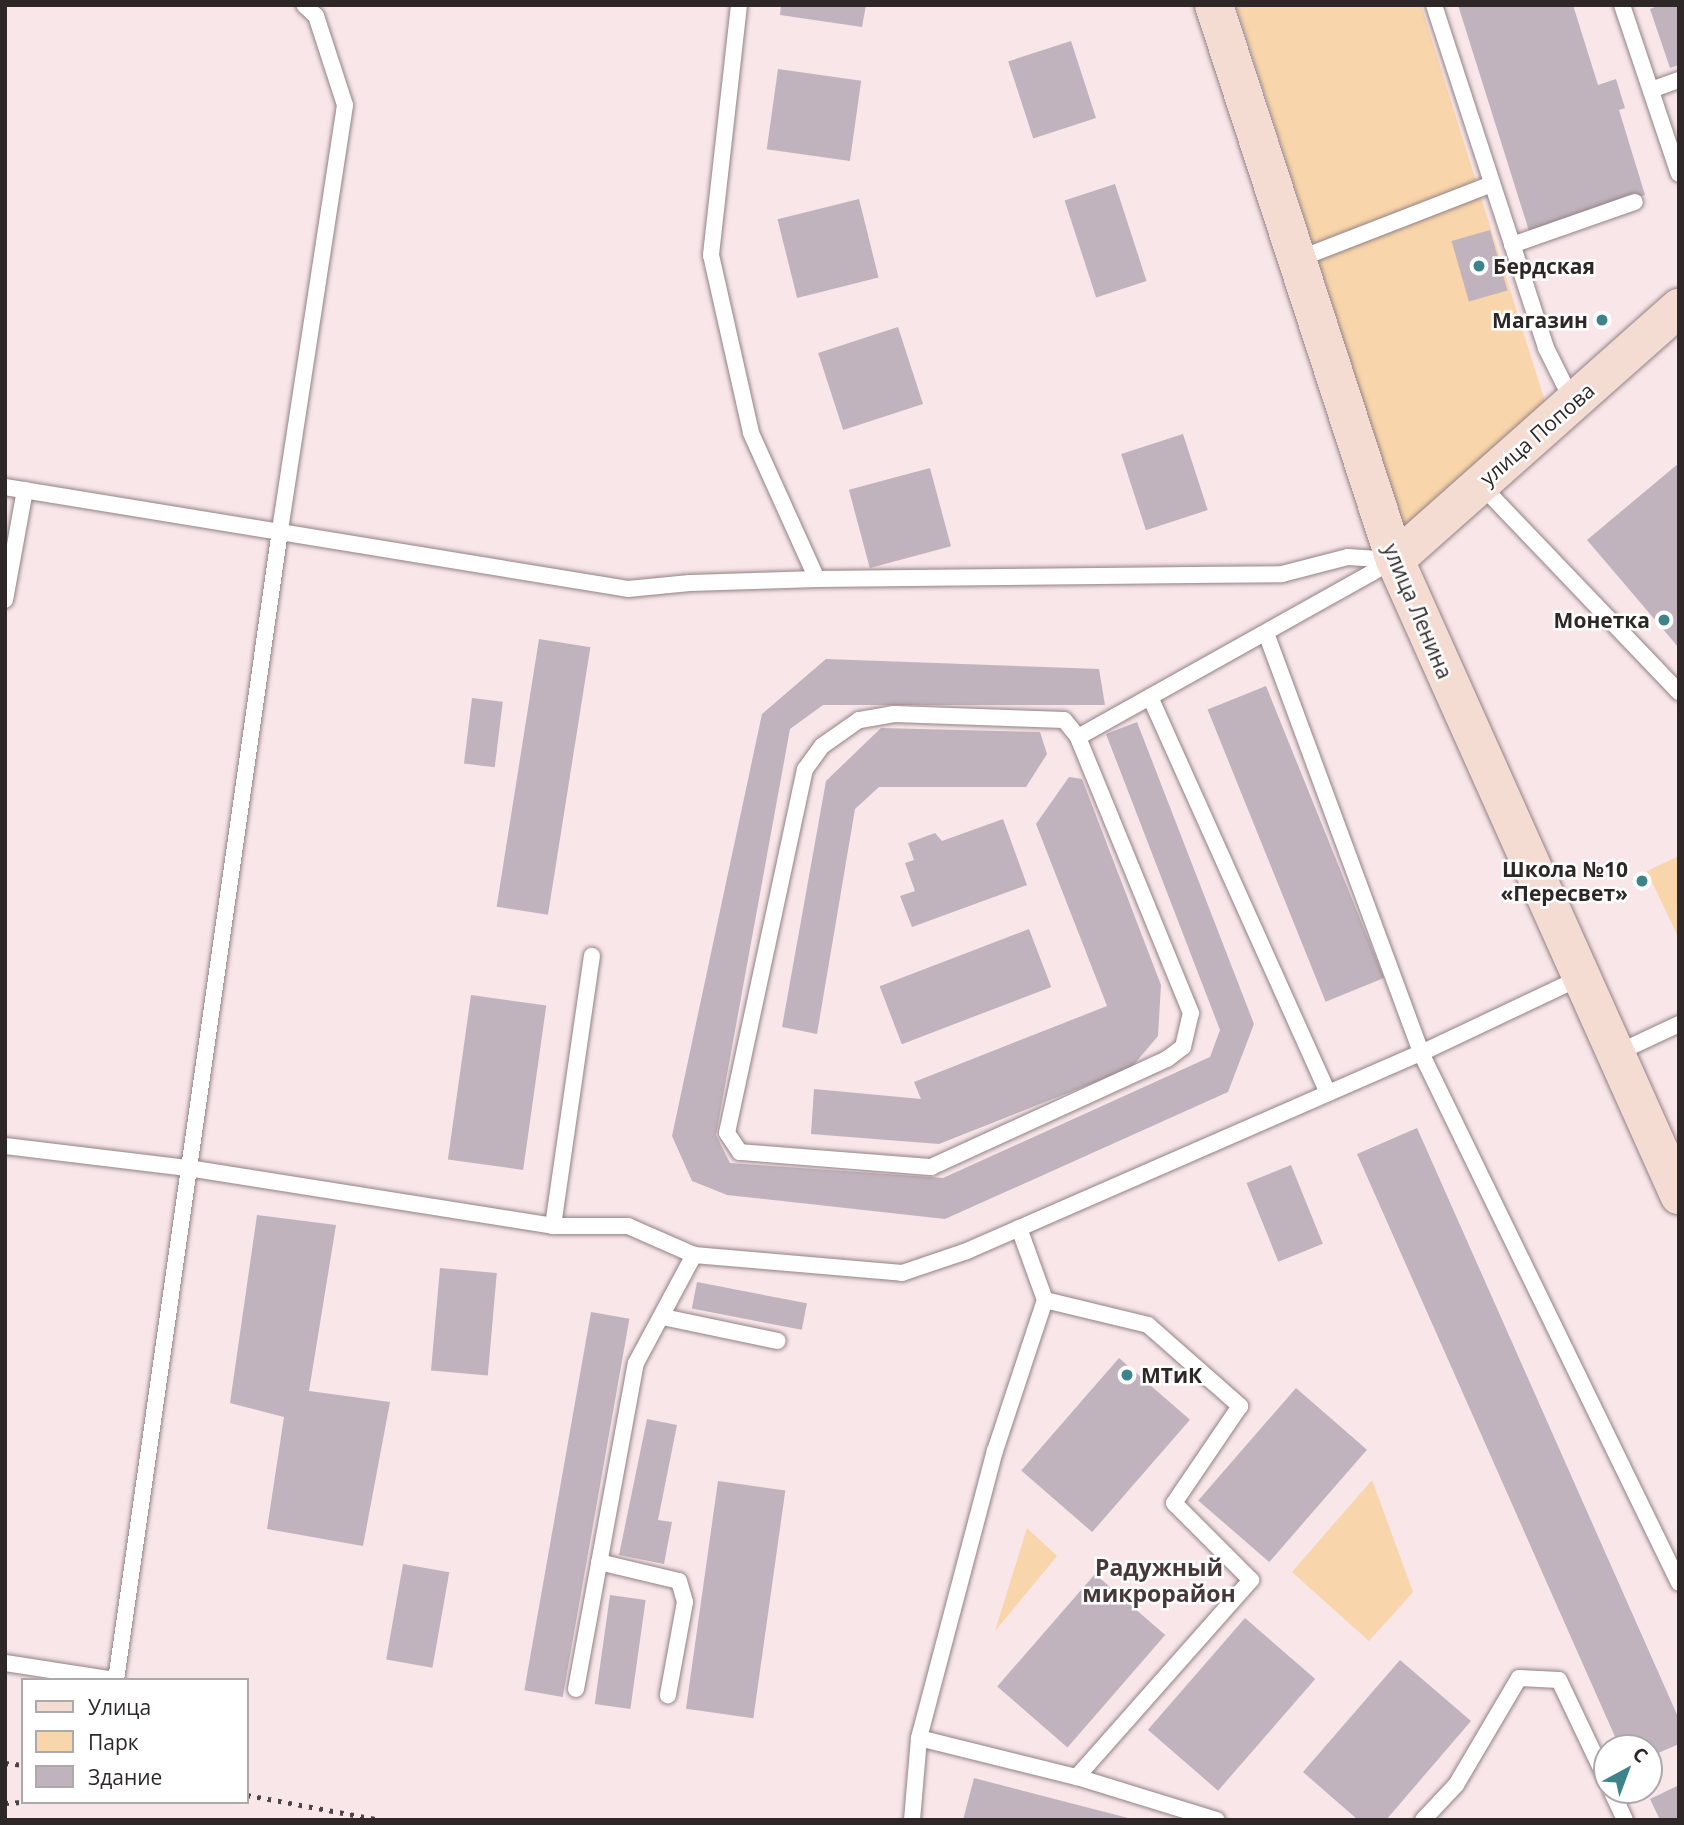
<!DOCTYPE html>
<meta charset="utf-8">
<style>
body{margin:0}
#map{position:relative;width:1684px;height:1825px;overflow:hidden;background:#f8e6e9;font-family:"Open Sans",sans-serif}
div>[style]{position:absolute}
.green>*{inset:0;background:#f8d5aa}
.building>*{inset:0;background:#c0b3bd;transform-origin:0 0}
.roads{filter:drop-shadow(0 0 2px #928285) drop-shadow(0 0 2px #928285)}
.lane>*{height:16px;margin:-8px;padding:0 8px;transform-origin:8px;border-radius:8px;background:#fff}
.secondary>*{height:38px;margin:-19px;padding:0 19px;transform-origin:19px;border-radius:19px;background:#f4dcd3}
.rail>*{height:5px;margin-top:-2.5px;transform-origin:0;background:repeating-linear-gradient(90deg,#4c4445 0 3.5px,transparent 0 10.5px)}
.dots>*{width:19px;height:19px;translate:-50% -50%;box-sizing:border-box;border:4px solid #fff;border-radius:50%}
span{translate:-50% -50%;white-space:nowrap;text-align:center;line-height:1.15;-webkit-text-stroke:5px #fff;paint-order:stroke}
.poi-label{font-size:21px;color:#2d2728;font-weight:700}
.left{translate:0 -50%;text-align:left}
.right{translate:-100% -50%;text-align:right}
.street-label{font-size:21px;color:#2d2728}
.neighbourhood-label{font-size:23px;color:#46383a;font-weight:700}
.frame{position:absolute;inset:0;border:7px solid #2d2728;pointer-events:none}
.legend{position:absolute;left:21px;top:1678px;width:228px;height:126px;box-sizing:border-box;background:#fff;border:2px solid #aba9a9;margin:0;padding:9px 12px;list-style:none;font-size:21px;color:#2d2728}
.legend li{display:flex;align-items:center;gap:14px;height:35px}
.legend b{width:35px;border:2px solid #aba9a9}
.north{position:absolute;left:1593px;top:1734px;width:70px;height:70px;box-sizing:border-box;background:#fff;border:2px solid #aba9a9;border-radius:50%;rotate:41deg;font-size:19px;font-weight:700;line-height:28px;text-align:center;color:#2d2728}
.north::after{content:'';display:block;margin:auto;width:24px;height:32px;background:#3d848a;clip-path:polygon(50% 0,100% 100%,50% 72%,0 100%)}
</style>
<div id="map">
<div class="green">
<i style="clip-path:polygon(1236px 5px,1421px 5px,1547px 408px,1405px 530px)"></i>
<i style="clip-path:polygon(1679px 856px,1679px 939px,1647px 871px)"></i>
<i style="clip-path:polygon(1372px 1480px,1413px 1592px,1369px 1641px,1292px 1572px)"></i>
<i style="clip-path:polygon(1027px 1528px,1057px 1556px,995px 1631px)"></i>
</div>
<div class="building">
<i style="clip-path:polygon(781px 5px,866px 5px,862px 27px,780px 15px)"></i>
<i style="clip-path:polygon(1458px 5px,1573px 5px,1598px 85px,1616px 79px,1625px 108px,1619px 110px,1645px 195px,1529px 231px)"></i>
<i style="clip-path:polygon(1660px 5px,1679px 5px,1679px 65px,1670px 68px,1650px 9px)"></i>
<i style="left:1071px;top:41px;width:81px;height:66px;rotate:72deg"></i>
<i style="left:778px;top:69px;width:84px;height:81px;rotate:8deg"></i>
<i style="left:1115px;top:184px;width:102px;height:53px;rotate:72deg"></i>
<i style="left:859px;top:199px;width:81px;height:84px;rotate:76deg"></i>
<i style="left:1490px;top:230px;width:63px;height:40px;rotate:74deg"></i>
<i style="left:898px;top:327px;width:81px;height:84px;rotate:72deg"></i>
<i style="left:1183px;top:434px;width:80px;height:65px;rotate:72deg"></i>
<i style="clip-path:polygon(1679px 463px,1679px 648px,1587px 540px)"></i>
<i style="left:930px;top:468px;width:81px;height:84px;rotate:75deg"></i>
<i style="left:539px;top:639px;width:52px;height:271px;rotate:9deg"></i>
<i style="clip-path:polygon(826px 659px,1099px 669px,1105px 705px,823px 705px,790px 729px,716px 1135px,730px 1163px,943px 1178px,1210px 1057px,1220px 1030px,1106px 734px,1137px 722px,1254px 1024px,1228px 1092px,945px 1219px,727px 1195px,692px 1181px,672px 1136px,762px 714px)"></i>
<i style="left:1266px;top:686px;width:315px;height:63px;rotate:68deg"></i>
<i style="left:472px;top:698px;width:31px;height:66px;rotate:7deg"></i>
<i style="clip-path:polygon(881px 728px,1040px 732px,1047px 754px,1026px 787px,879px 787px,855px 809px,817px 1034px,782px 1027px,826px 781px)"></i>
<i style="clip-path:polygon(1069px 777px,1082px 779px,1161px 985px,1158px 1036px,1131px 1068px,939px 1144px,811px 1134px,814px 1089px,921px 1099px,914px 1082px,1107px 1006px,1036px 824px)"></i>
<i style="clip-path:polygon(1003px 819px,1027px 885px,912px 927px,900px 896px,915px 891px,905px 863px,914px 860px,908px 843px,935px 833px,942px 841px)"></i>
<i style="left:1029px;top:929px;width:62px;height:160px;rotate:69deg"></i>
<i style="left:471px;top:995px;width:76px;height:166px;rotate:8deg"></i>
<i style="clip-path:polygon(1417px 1128px,1679px 1719px,1679px 1744px,1649px 1757px,1649px 1748px,1620px 1748px,1357px 1154px)"></i>
<i style="left:1291px;top:1165px;width:85px;height:48px;rotate:68deg"></i>
<i style="clip-path:polygon(257px 1215px,336px 1225px,309px 1391px,390px 1402px,363px 1546px,267px 1529px,284px 1417px,230px 1403px)"></i>
<i style="left:440px;top:1268px;width:57px;height:103px;rotate:5deg"></i>
<i style="left:697px;top:1282px;width:112px;height:27px;rotate:11deg"></i>
<i style="left:591px;top:1312px;width:39px;height:384px;rotate:10deg"></i>
<i style="left:1119px;top:1358px;width:94px;height:149px;rotate:41deg"></i>
<i style="left:1296px;top:1388px;width:94px;height:149px;rotate:41deg"></i>
<i style="clip-path:polygon(647px 1419px,677px 1425px,658px 1520px,672px 1522px,664px 1564px,619px 1555px)"></i>
<i style="left:718px;top:1481px;width:68px;height:230px;rotate:8deg"></i>
<i style="left:403px;top:1564px;width:47px;height:97px;rotate:10deg"></i>
<i style="left:1095px;top:1574px;width:93px;height:149px;rotate:41deg"></i>
<i style="left:610px;top:1595px;width:36px;height:110px;rotate:8deg"></i>
<i style="left:1245px;top:1618px;width:93px;height:148px;rotate:41deg"></i>
<i style="clip-path:polygon(1400px 1660px,1471px 1721px,1386px 1820px,1358px 1820px,1303px 1772px)"></i>
<i style="clip-path:polygon(974px 1778px,1132px 1819px,1132px 1820px,963px 1820px)"></i>
<i style="clip-path:polygon(1679px 1785px,1679px 1820px,1660px 1820px,1650px 1799px)"></i>
</div>
<div class="roads">
<div class="lane">
<i style="left:739px;top:5px;width:252px;rotate:96.4deg"></i>
<i style="left:711px;top:255px;width:182px;rotate:77.3deg"></i>
<i style="left:751px;top:433px;width:160px;rotate:65.7deg"></i>
<i style="left:1434px;top:5px;width:361px;rotate:71.9deg"></i>
<i style="left:1546px;top:348px;width:60px;rotate:63.4deg"></i>
<i style="left:1622px;top:5px;width:178px;rotate:71.4deg"></i>
<i style="left:1651px;top:90px;width:30px;rotate:-20deg"></i>
<i style="left:1512px;top:245px;width:130px;rotate:-19.3deg"></i>
<i style="left:1296px;top:260px;width:210px;rotate:-21.2deg"></i>
<i style="left:1480px;top:484px;width:288px;rotate:46.3deg"></i>
<i style="left:5px;top:487px;width:631px;rotate:9.3deg"></i>
<i style="left:628px;top:589px;width:62px;rotate:-5.5deg"></i>
<i style="left:690px;top:583px;width:127px;rotate:-1.8deg"></i>
<i style="left:817px;top:579px;width:465px;rotate:-0.6deg"></i>
<i style="left:1282px;top:574px;width:68px;rotate:-14.4deg"></i>
<i style="left:1348px;top:557px;width:47px;rotate:3.7deg"></i>
<i style="left:5px;top:600px;width:112px;rotate:-79.7deg"></i>
<i style="left:1266px;top:633px;width:448px;rotate:69.7deg"></i>
<i style="left:1421px;top:1053px;width:589px;rotate:64.04deg"></i>
<i style="left:1150px;top:697px;width:434px;rotate:65.8deg"></i>
<i style="left:1078px;top:737px;width:22px;rotate:-129deg"></i>
<i style="left:1064px;top:720px;width:170px;rotate:-178deg"></i>
<i style="left:894px;top:714px;width:36px;rotate:170deg"></i>
<i style="left:859px;top:720px;width:45px;rotate:144.9deg"></i>
<i style="left:822px;top:746px;width:29px;rotate:126deg"></i>
<i style="left:805px;top:769px;width:372px;rotate:102.1deg"></i>
<i style="left:727px;top:1133px;width:23px;rotate:56deg"></i>
<i style="left:740px;top:1152px;width:192px;rotate:4.5deg"></i>
<i style="left:931px;top:1167px;width:260px;rotate:-24.6deg"></i>
<i style="left:1167px;top:1059px;width:20px;rotate:-37deg"></i>
<i style="left:1183px;top:1047px;width:35px;rotate:-77deg"></i>
<i style="left:1191px;top:1013px;width:298px;rotate:-112.3deg"></i>
<i style="left:1078px;top:737px;width:363px;rotate:-29.2deg"></i>
<i style="left:1615px;top:1054px;width:71px;rotate:-25.1deg"></i>
<i style="left:5px;top:1146px;width:184px;rotate:6.9deg"></i>
<i style="left:188px;top:1168px;width:370px;rotate:9deg"></i>
<i style="left:553px;top:1226px;width:75px"></i>
<i style="left:628px;top:1226px;width:72px;rotate:23.7deg"></i>
<i style="left:694px;top:1255px;width:209px;rotate:4.9deg"></i>
<i style="left:902px;top:1273px;width:69px;rotate:-18.7deg"></i>
<i style="left:967px;top:1251px;width:495px;rotate:-23.6deg"></i>
<i style="left:1421px;top:1053px;width:176px;rotate:-25.3deg"></i>
<i style="left:553px;top:1226px;width:273px;rotate:-81.8deg"></i>
<i style="left:1019px;top:1228px;width:77px;rotate:70.1deg"></i>
<i style="left:663px;top:1317px;width:117px;rotate:11.8deg"></i>
<i style="left:599px;top:1562px;width:82px;rotate:13.4deg"></i>
<i style="left:679px;top:1581px;width:22px;rotate:74deg"></i>
<i style="left:685px;top:1602px;width:95px;rotate:100.4deg"></i>
<i style="left:5px;top:1663px;width:111px;rotate:8.8deg"></i>
<i style="left:116px;top:1680px;width:1162px;rotate:-81.88deg"></i>
<i style="left:280px;top:530px;width:430px;rotate:-81.3deg"></i>
<i style="left:345px;top:105px;width:94px;rotate:-108deg"></i>
<i style="left:316px;top:16px;width:16px;rotate:-137deg"></i>
<i style="left:576px;top:1689px;width:331px;rotate:-79.6deg"></i>
<i style="left:636px;top:1363px;width:123px;rotate:-61.8deg"></i>
<i style="left:919px;top:1738px;width:163px;rotate:13.9deg"></i>
<i style="left:1077px;top:1777px;width:146px;rotate:17.1deg"></i>
<i style="left:1611px;top:1790px;width:33px;rotate:65deg"></i>
<i style="left:912px;top:1820px;width:82px;rotate:-85.1deg"></i>
<i style="left:919px;top:1738px;width:297px;rotate:-75.2deg"></i>
<i style="left:995px;top:1451px;width:159px;rotate:-71.7deg"></i>
<i style="left:1045px;top:1300px;width:106px;rotate:13.6deg"></i>
<i style="left:1148px;top:1325px;width:123px;rotate:41.4deg"></i>
<i style="left:1240px;top:1406px;width:117px;rotate:124.2deg"></i>
<i style="left:1174px;top:1503px;width:109px;rotate:45deg"></i>
<i style="left:1251px;top:1580px;width:263px;rotate:131.5deg"></i>
<i style="left:1423px;top:1820px;width:48px;rotate:-46.7deg"></i>
<i style="left:1456px;top:1785px;width:124px;rotate:-59.5deg"></i>
<i style="left:1519px;top:1678px;width:40px;rotate:2.9deg"></i>
<i style="left:1559px;top:1680px;width:112px;rotate:64.6deg"></i>
</div>
<div class="secondary">
<i style="left:1214px;top:5px;width:584px;rotate:71.94deg"></i>
<i style="left:1395px;top:560px;width:696px;rotate:65.9deg"></i>
<i style="left:1395px;top:560px;width:380px;rotate:-41.6deg"></i>
</div>
</div>
<div class="rail">
<i style="left:5px;top:1763px;width:18px;rotate:6deg"></i>
<i style="left:247px;top:1795px;width:136px;rotate:10.6deg"></i>
<i style="left:5px;top:1803px;width:18px;rotate:-3deg"></i>
</div>
<div class="dots">
<i style="left:1479px;top:266px;background:#3d848a"></i>
<i style="left:1602px;top:320px;background:#3d848a"></i>
<i style="left:1664px;top:620px;background:#3d848a"></i>
<i style="left:1642px;top:881px;background:#3d848a"></i>
<i style="left:1127px;top:1375px;background:#3d848a"></i>
</div>
<div class="poi-label">
<span class="left" style="left:1493px;top:266px">Бердская</span>
<span class="right" style="left:1588px;top:320px">Магазин</span>
<span class="right" style="left:1650px;top:620px">Монетка</span>
<span class="right" style="left:1628px;top:881px">Школа №10<br>«Пересвет»</span>
<span class="left" style="left:1141px;top:1375px">МТиК</span>
</div>
<div class="street-label">
<span style="left:1537px;top:434px;rotate:-41deg">улица Попова</span>
<span style="left:1418px;top:611px;rotate:67deg">улица Ленина</span>
</div>
<div class="neighbourhood-label">
<span style="left:1159px;top:1580px">Радужный<br>микрорайон</span>
</div>
<div class="frame"></div>
<ul class="legend">
<li><b style="height:9px;background:#f4dcd3"></b>Улица</li>
<li><b style="height:19px;background:#f8d5aa"></b>Парк</li>
<li><b style="height:19px;background:#c0b3bd"></b>Здание</li>
</ul>
<div class="north">С</div>
</div>
